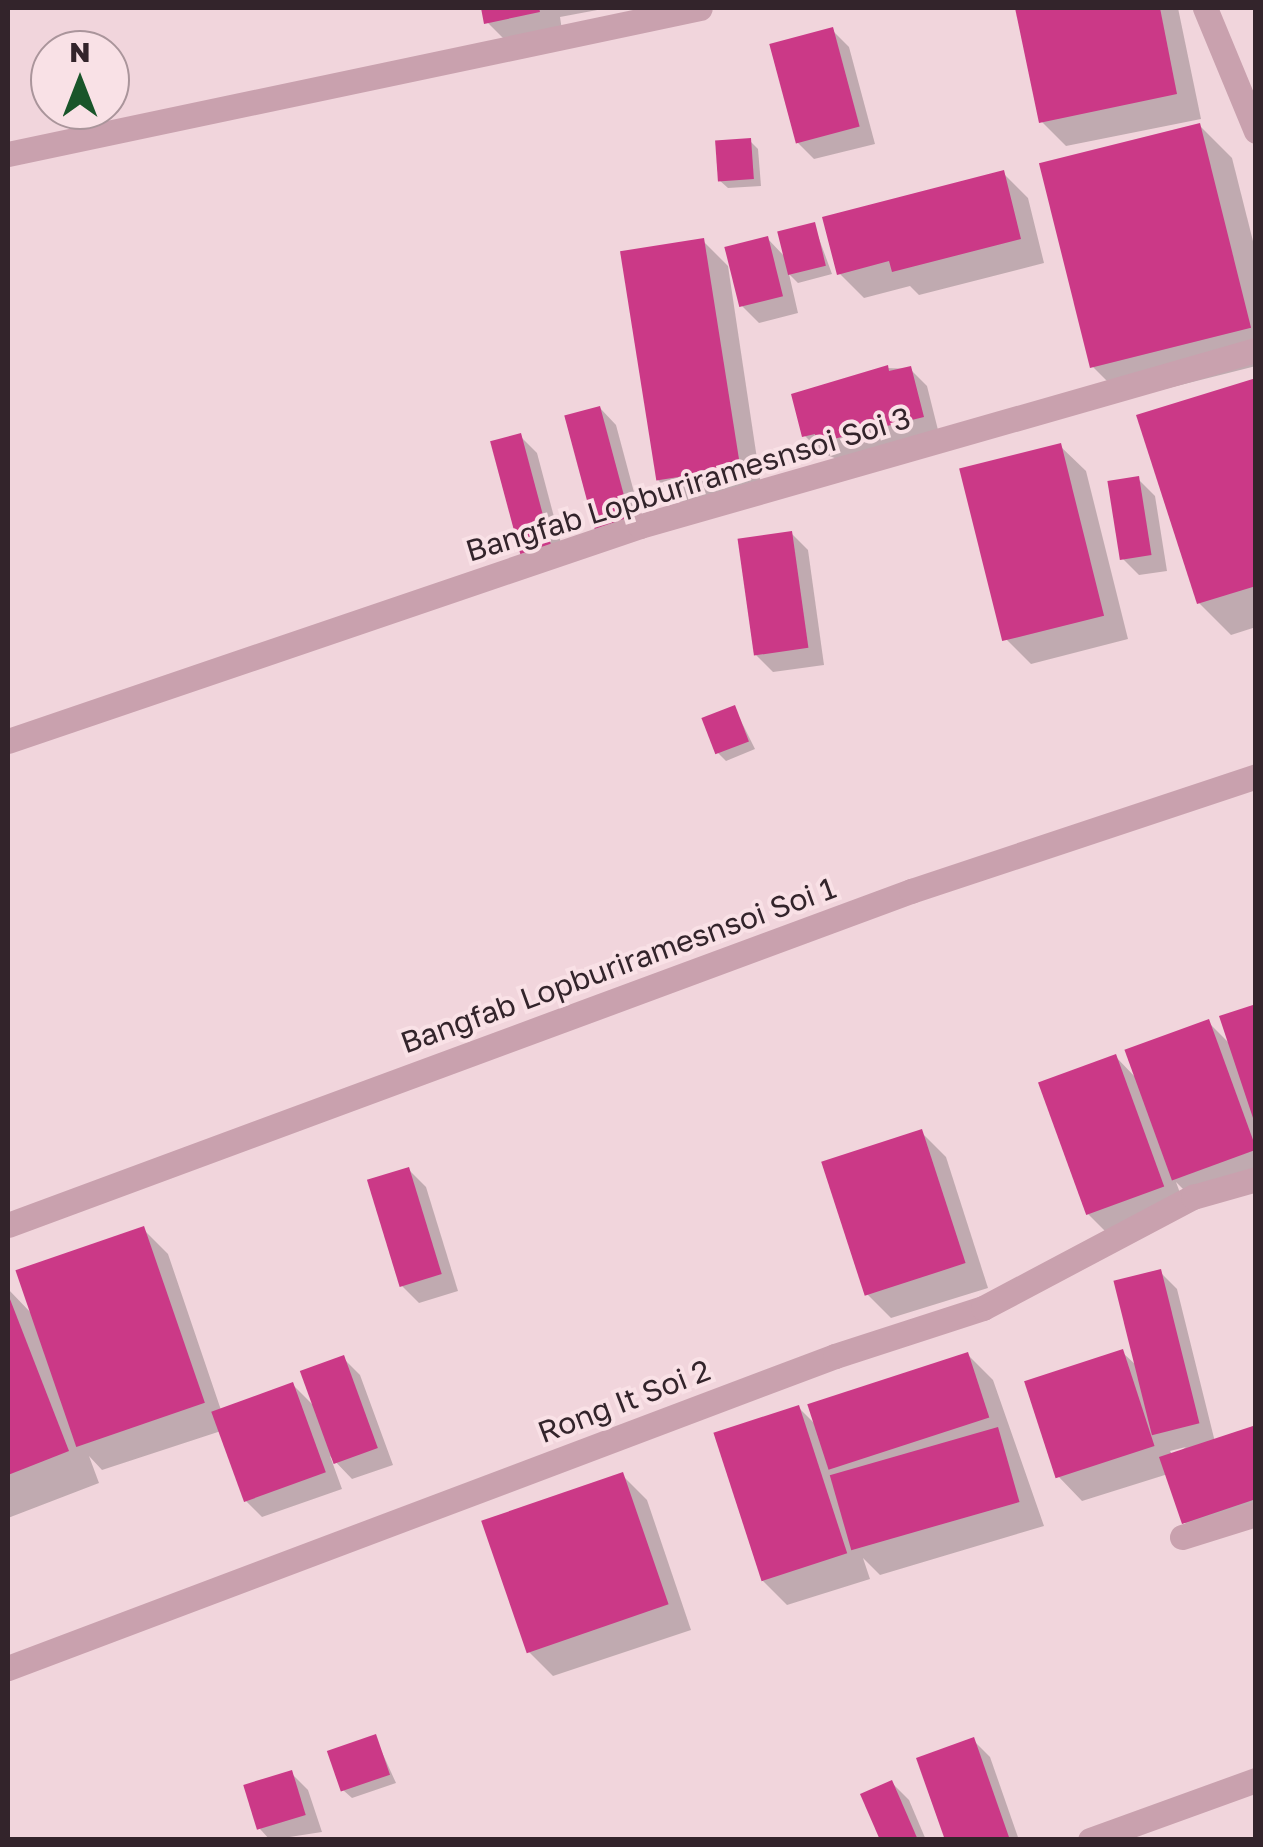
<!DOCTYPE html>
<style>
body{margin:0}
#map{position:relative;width:1263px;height:1847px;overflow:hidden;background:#f1d5dc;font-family:"Golos Text",sans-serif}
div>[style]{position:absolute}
.shadow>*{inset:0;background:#0003}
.building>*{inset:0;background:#cb3987;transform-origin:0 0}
.minor>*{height:25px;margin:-12.5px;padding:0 12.5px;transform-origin:12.5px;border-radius:12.5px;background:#c9a1ae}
.tertiary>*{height:25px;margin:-12.5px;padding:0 12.5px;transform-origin:12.5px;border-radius:12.5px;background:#c9a1ae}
span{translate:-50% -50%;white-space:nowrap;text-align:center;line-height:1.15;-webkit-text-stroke:8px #f9e1e6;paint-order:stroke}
.street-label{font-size:30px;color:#33242b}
.frame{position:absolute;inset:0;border:10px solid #33242b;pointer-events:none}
.north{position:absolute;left:30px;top:30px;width:100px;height:100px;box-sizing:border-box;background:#f9e1e6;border:2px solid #aa959b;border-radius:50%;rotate:0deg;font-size:28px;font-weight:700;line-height:40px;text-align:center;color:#33242b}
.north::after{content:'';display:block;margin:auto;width:35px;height:45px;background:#19552a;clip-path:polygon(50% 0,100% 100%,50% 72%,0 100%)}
</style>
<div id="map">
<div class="shadow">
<i style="clip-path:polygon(484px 8px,608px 8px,560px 17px,563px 37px,512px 47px,487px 22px)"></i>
<i style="clip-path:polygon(1018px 8px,1178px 8px,1201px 119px,1066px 146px,1041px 121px)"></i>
<i style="clip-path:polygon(832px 30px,849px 47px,875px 144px,814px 159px,797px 142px)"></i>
<i style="clip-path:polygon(1200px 126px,1232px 158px,1256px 253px,1256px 366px,1125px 399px,1093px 367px)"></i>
<i style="clip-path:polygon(750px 141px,758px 149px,761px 186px,728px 188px,719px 180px)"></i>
<i style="clip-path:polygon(1003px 173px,1028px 198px,1044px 263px,919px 295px,910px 286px,864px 298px,839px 273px)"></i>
<i style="clip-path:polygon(814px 225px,832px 274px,798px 283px,789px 274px,798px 313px,759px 323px,742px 306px,767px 238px,785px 257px)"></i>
<i style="clip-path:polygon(703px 241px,728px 266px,762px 492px,682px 504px,657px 479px)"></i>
<i style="clip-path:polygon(887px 368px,910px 369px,927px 386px,939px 434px,837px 459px,822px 453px,805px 436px)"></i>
<i style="clip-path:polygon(1256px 381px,1256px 627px,1231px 635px,1199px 603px)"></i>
<i style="clip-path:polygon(600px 408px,616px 425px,646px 537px,614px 546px)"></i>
<i style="clip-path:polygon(520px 436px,537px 453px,566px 562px,539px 570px)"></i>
<i style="clip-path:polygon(1060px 446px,1086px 471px,1128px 639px,1031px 664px,1006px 639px)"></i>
<i style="clip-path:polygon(1138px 479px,1155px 496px,1167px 571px,1139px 575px,1122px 558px)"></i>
<i style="clip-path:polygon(791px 533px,808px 550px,824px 665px,773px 672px,756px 655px)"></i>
<i style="clip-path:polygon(734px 707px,755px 749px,726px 761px,718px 753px)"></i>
<i style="clip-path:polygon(1256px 1007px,1256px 1184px,1198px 1204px,1176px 1182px,1187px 1212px,1112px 1238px,1087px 1213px,1115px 1056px,1137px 1079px,1208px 1022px,1232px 1046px)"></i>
<i style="clip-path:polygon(921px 1132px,946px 1157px,988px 1288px,891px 1318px,866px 1293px)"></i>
<i style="clip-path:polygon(409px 1170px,426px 1187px,458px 1291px,419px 1303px,402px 1286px)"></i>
<i style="clip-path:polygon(143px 1229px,168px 1254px,221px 1410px,293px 1385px,315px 1407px,343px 1358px,360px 1375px,393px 1465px,352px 1479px,330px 1456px,342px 1489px,262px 1517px,245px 1500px,221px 1431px,102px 1470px,89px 1456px,99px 1483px,8px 1518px,8px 1289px,33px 1315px)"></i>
<i style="clip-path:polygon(evenodd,1160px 1272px,1177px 1289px,1215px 1442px,1256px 1428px,1256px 1522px,1202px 1540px,1185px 1523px,1168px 1474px,1082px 1501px,1057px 1475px,1122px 1352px,1138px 1367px,1160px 1272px,1186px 1447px,1173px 1456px,1170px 1451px,1186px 1447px)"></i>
<i style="clip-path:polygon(968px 1355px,993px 1380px,1044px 1526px,880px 1575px,863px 1558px,870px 1579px,787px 1605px,762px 1580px,799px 1408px,816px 1425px)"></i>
<i style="clip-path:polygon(622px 1475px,647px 1500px,691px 1630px,553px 1676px,528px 1651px)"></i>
<i style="clip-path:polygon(375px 1737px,396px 1783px,352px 1798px,343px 1790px)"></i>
<i style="clip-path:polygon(973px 1740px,990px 1757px,1019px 1840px,947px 1840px)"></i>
<i style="clip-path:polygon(291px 1773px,308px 1790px,322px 1832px,270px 1840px,260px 1829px)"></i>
<i style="clip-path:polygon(892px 1783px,909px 1800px,926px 1840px,883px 1840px)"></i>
</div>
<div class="building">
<i style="clip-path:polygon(481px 8px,539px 8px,540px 12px,484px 24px)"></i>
<i style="clip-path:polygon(1015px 8px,1160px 8px,1177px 94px,1039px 123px)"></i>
<i style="left:833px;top:27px;width:103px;height:66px;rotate:75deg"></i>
<i style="left:1200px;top:123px;width:211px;height:166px;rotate:76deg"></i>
<i style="left:751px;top:138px;width:41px;height:36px;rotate:86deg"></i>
<i style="clip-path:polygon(1004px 170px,1021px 239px,892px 272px,889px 261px,837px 275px,822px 217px)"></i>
<i style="left:815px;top:222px;width:45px;height:39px;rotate:76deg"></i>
<i style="left:768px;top:236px;width:62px;height:45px;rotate:76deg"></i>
<i style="left:704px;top:238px;width:232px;height:85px;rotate:81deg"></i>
<i style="clip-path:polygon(888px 365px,889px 371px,911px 366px,924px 417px,817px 443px,815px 434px,802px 437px,791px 394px)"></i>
<i style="clip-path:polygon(1256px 378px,1256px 586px,1197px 604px,1136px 415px)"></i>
<i style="left:600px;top:406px;width:118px;height:37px;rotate:75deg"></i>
<i style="left:521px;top:433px;width:117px;height:32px;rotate:75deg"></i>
<i style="left:1061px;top:443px;width:178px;height:105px;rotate:76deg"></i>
<i style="left:1139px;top:476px;width:80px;height:32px;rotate:81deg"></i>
<i style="left:792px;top:531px;width:118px;height:55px;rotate:82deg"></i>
<i style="left:735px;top:705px;width:39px;height:36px;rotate:69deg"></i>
<i style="clip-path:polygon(1256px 1004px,1256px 1124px,1255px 1124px,1219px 1016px)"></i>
<i style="left:1209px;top:1019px;width:139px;height:90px;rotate:70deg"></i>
<i style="left:1116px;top:1054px;width:141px;height:83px;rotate:70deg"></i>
<i style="left:922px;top:1129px;width:141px;height:106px;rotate:72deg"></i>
<i style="left:409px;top:1167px;width:112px;height:44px;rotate:73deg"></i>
<i style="left:144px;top:1226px;width:187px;height:136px;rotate:71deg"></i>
<i style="left:1161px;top:1269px;width:159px;height:49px;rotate:76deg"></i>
<i style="clip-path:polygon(8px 1294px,69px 1451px,8px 1475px)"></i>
<i style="left:1123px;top:1349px;width:102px;height:104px;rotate:72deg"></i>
<i style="left:968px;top:1352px;width:69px;height:169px;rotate:72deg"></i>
<i style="left:344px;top:1355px;width:99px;height:47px;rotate:70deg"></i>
<i style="left:293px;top:1382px;width:96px;height:87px;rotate:70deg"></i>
<i style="left:799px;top:1405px;width:156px;height:90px;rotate:72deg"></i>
<i style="clip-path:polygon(1256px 1425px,1256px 1499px,1182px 1524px,1159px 1457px)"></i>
<i style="left:998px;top:1427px;width:78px;height:175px;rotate:74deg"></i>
<i style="left:623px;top:1472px;width:140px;height:150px;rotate:71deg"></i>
<i style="left:376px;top:1734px;width:43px;height:52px;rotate:71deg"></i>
<i style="clip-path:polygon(974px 1737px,1010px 1840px,945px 1840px,916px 1758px)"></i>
<i style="left:292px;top:1770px;width:47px;height:51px;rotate:73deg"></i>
<i style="clip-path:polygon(892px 1780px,918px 1840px,880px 1840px,860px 1794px)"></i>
</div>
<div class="minor">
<i style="left:8px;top:154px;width:707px;rotate:-11.91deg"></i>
<i style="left:8px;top:741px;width:668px;rotate:-18.79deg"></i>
<i style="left:640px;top:526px;width:641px;rotate:-15.95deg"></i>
<i style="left:8px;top:1225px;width:963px;rotate:-20.3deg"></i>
<i style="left:911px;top:891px;width:364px;rotate:-18.4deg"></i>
<i style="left:1182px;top:1537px;width:77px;rotate:-17.3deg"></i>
<i style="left:8px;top:1668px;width:884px;rotate:-20.67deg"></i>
<i style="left:835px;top:1356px;width:156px;rotate:-18deg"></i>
<i style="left:983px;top:1308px;width:238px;rotate:-27.9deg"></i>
<i style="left:1193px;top:1197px;width:66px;rotate:-15.9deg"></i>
<i style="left:1090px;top:1840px;width:177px;rotate:-19.9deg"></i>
</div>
<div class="tertiary">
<i style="left:1205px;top:8px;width:133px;rotate:67.5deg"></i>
</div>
<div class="street-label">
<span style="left:688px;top:484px;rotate:-17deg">Bangfab Lopburiramesnsoi Soi 3</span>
<span style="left:618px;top:965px;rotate:-20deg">Bangfab Lopburiramesnsoi Soi 1</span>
<span style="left:624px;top:1401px;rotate:-21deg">Rong It Soi 2</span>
</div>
<div class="frame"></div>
<div class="north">N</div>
</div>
